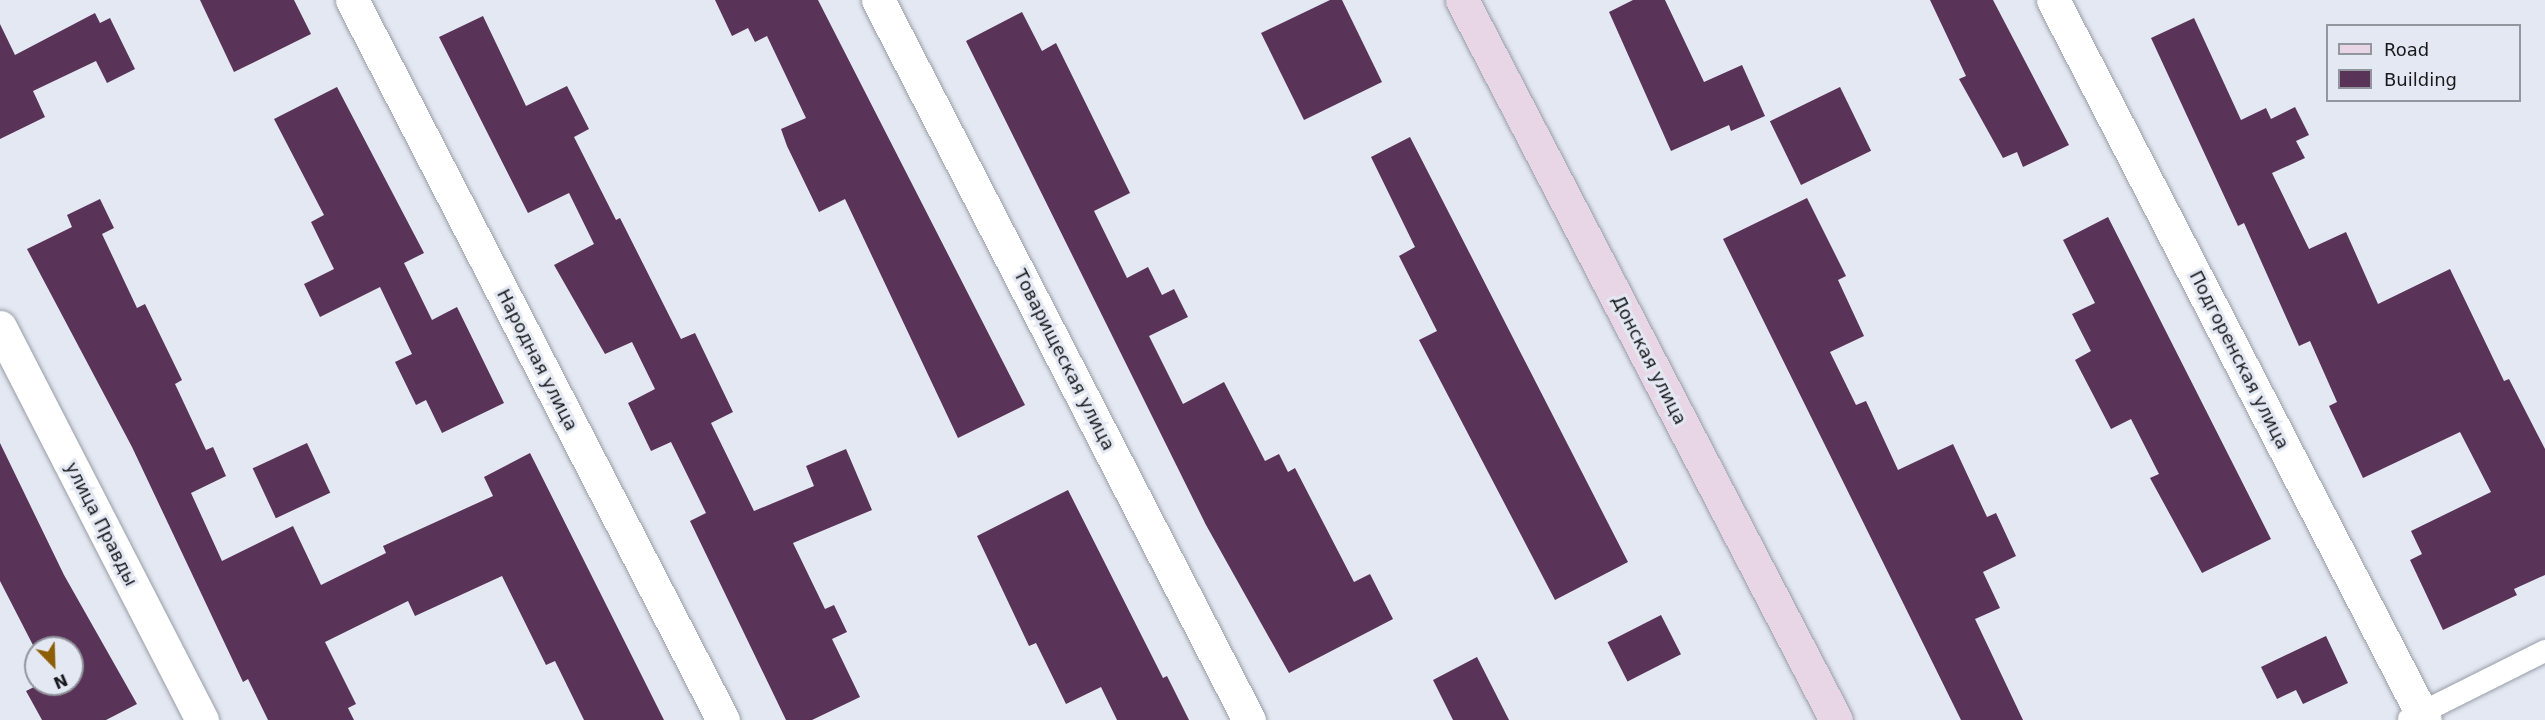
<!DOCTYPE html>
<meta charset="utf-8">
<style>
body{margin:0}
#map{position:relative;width:2545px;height:720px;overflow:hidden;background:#e3e8f2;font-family:"DejaVu Sans",sans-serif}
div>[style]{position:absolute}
.building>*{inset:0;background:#5a3358;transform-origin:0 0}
.roads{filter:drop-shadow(0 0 2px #989da6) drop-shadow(0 0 2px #989da6)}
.lane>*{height:22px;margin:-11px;padding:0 11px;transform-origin:11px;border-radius:11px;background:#fff}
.street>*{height:33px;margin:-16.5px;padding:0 16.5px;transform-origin:16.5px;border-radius:16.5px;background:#fff}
.secondary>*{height:33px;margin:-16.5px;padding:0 16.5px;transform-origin:16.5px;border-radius:16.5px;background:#e8d6e6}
span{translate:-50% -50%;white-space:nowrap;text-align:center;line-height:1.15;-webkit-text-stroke:6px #e3e8f2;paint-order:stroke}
.street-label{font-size:18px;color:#181a1d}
.legend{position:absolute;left:2326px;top:24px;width:195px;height:78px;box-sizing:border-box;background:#e3e8f2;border:2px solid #92969d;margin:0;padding:8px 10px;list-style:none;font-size:18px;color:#181a1d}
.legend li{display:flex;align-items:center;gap:12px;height:30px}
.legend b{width:30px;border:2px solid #92969d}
.north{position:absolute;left:24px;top:636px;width:60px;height:60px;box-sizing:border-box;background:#e3e8f2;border:2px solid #92969d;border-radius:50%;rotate:157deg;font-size:16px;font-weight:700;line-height:24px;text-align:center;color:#181a1d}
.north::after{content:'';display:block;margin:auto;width:21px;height:27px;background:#8d5e06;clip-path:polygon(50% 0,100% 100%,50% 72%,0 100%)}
</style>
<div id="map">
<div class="building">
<i style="clip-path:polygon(200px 0,294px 0,311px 34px,234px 72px)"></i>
<i style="clip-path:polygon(715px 0,818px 0,1025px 405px,958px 438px,845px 199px,819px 212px,787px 146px,781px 129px,806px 118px,767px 36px,755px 42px,748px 28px,732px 36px)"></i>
<i style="clip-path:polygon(1330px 0,1342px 0,1382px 82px,1304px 120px,1261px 33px)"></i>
<i style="clip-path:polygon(1633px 0,1665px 0,1704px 82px,1742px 65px,1765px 116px,1731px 131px,1729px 125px,1671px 151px,1609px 12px)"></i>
<i style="clip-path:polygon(1930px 0,1993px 0,2069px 145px,2023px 167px,2017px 152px,2003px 158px,1959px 79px,1966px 76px)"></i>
<i style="clip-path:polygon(1022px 12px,1042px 51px,1056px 43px,1130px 193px,1094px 211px,1127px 278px,1148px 267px,1162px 295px,1174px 289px,1188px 317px,1149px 336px,1183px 404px,1224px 382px,1265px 461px,1279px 454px,1288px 472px,1295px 468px,1354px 582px,1370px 574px,1393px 619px,1289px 673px,1206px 525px,966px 41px)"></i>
<i style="clip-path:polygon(95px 13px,100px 23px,110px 18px,135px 69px,107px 83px,96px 61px,33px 91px,45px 117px,0 139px,0 24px,15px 55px)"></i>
<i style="clip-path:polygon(483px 16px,526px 106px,567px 86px,589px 129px,574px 137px,616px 220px,620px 218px,681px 339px,695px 333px,733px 412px,711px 423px,754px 511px,814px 486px,806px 466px,846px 449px,872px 510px,793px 543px,825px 609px,834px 605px,847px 632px,832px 639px,860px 697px,812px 720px,786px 720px,690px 521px,706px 513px,671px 442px,651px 451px,628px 403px,655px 389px,632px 342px,605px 354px,554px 265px,594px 244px,569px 193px,528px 213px,439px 37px)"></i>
<i style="clip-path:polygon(2194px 18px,2241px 120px,2266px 108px,2271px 119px,2295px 107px,2309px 135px,2296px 141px,2305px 158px,2272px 173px,2309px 249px,2346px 232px,2378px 304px,2450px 269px,2504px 381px,2509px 379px,2545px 449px,2545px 575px,2514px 589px,2517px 595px,2443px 630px,2410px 560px,2422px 554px,2411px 531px,2491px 492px,2460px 432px,2363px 478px,2329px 406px,2337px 402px,2310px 341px,2299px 346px,2244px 223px,2238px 226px,2151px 38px)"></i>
<i style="clip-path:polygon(337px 87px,424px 253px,404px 263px,432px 320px,457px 307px,504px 403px,442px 433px,426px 400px,416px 405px,395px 362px,412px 354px,380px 287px,320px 317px,304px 284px,334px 269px,311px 222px,324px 215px,274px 119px)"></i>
<i style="left:1840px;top:87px;width:71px;height:78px;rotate:64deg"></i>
<i style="clip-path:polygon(1410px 137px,1628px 562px,1555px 600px,1419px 340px,1437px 331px,1399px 256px,1415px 247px,1371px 157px)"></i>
<i style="clip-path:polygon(1807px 198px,1846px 276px,1838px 280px,1864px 336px,1830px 352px,1856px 405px,1866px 401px,1898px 470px,1953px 444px,1987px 517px,1996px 513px,2016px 556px,1983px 572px,2000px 608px,1975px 619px,2023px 720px,1961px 720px,1723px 239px)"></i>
<i style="clip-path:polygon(100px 199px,114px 228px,102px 234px,137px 308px,145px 304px,182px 380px,175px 384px,206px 450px,213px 447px,226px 476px,191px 493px,222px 561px,293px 526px,321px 585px,386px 553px,383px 546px,493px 496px,484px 477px,530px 453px,664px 720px,584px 720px,555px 661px,546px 665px,502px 576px,415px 616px,408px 601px,325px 642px,356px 704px,348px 708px,354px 720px,268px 720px,248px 679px,243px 682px,132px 447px,27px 249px,72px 227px,67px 215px)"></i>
<i style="clip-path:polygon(2108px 217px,2271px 539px,2202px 573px,2150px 478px,2159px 474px,2131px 419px,2111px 429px,2075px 360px,2091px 351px,2072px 314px,2095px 303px,2063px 240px)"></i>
<i style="clip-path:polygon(0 443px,64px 575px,137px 704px,106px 720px,42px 720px,26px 691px,40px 684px,72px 684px,72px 648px,36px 651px,0 581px)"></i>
<i style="left:307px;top:443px;width:55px;height:60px;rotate:65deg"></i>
<i style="clip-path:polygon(1068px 490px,1163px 678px,1167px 676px,1189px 720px,1117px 720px,1101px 687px,1066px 704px,1036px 643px,1029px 646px,977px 536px)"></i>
<i style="left:1661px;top:615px;width:44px;height:60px;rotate:63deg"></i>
<i style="clip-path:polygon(2326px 636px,2348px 683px,2303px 704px,2296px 690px,2277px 699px,2261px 667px)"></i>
<i style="clip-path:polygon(1477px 657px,1509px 720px,1453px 720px,1433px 680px)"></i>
</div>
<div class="roads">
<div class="lane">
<i style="left:2409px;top:719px;width:152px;rotate:-26.6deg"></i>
</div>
<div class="street">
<i style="left:352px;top:0;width:810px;rotate:62.74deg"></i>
<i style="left:878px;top:0;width:810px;rotate:62.74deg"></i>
<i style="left:2053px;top:0;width:810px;rotate:62.68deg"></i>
<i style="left:0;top:327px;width:442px;rotate:62.8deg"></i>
</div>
<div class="secondary">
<i style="left:1462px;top:0;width:811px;rotate:62.55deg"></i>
</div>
</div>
<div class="street-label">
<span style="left:537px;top:360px;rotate:63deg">Народная улица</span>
<span style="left:1064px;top:360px;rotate:63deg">Товарищеская улица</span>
<span style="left:1649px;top:360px;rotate:63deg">Донская улица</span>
<span style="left:2239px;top:360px;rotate:63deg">Подгоренская улица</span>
<span style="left:101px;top:524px;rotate:63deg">улица Правды</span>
</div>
<ul class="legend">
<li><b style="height:8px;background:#e8d6e6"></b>Road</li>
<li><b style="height:16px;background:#5a3358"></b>Building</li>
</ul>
<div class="north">N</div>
</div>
